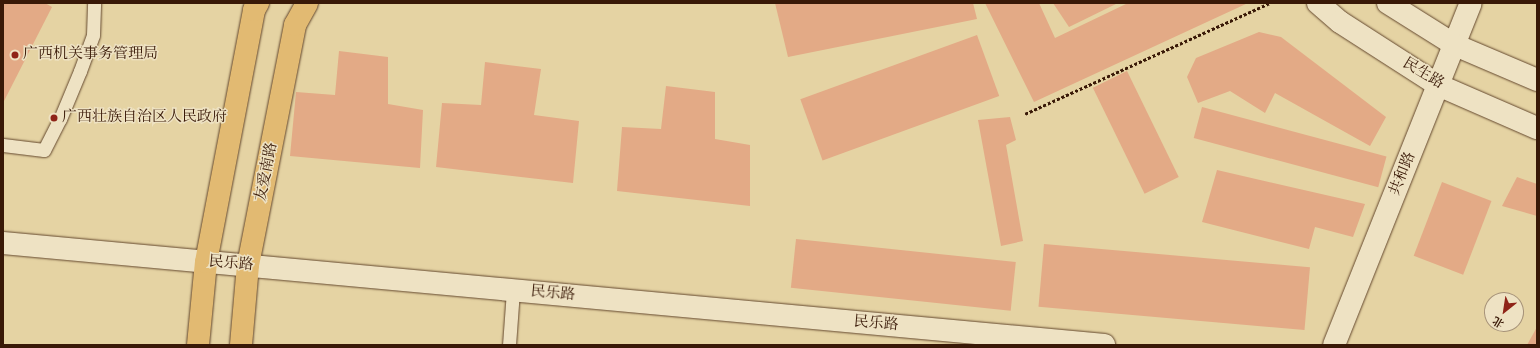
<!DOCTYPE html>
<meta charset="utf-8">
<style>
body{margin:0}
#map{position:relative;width:1540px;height:348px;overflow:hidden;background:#e5d3a3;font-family:"Sorts Mill Goudy","Noto Serif SC",serif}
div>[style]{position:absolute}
.building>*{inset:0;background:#e3aa86;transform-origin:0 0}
.path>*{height:2.5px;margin-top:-1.25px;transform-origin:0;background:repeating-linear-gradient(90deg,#391907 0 3px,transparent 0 5px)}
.roads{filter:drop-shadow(0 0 1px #64482e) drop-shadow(0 0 1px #64482e)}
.lane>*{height:13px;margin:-6.5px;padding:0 6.5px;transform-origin:6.5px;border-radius:6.5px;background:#eee2c3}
.street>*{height:22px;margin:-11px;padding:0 11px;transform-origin:11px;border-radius:11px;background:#eee2c3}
.secondary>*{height:22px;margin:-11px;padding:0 11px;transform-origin:11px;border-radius:11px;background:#eee2c3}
.primary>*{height:22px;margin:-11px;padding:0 11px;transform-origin:11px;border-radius:11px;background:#e2ba72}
.dots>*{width:11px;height:11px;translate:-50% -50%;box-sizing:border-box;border:2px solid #eee2c3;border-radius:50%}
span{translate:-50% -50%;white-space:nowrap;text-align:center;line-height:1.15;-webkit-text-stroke:3px #eee2c3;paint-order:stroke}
.poi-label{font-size:15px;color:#391907}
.left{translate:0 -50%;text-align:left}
.street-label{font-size:15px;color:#391907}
.frame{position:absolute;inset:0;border:4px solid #391907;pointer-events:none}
.north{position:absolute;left:1484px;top:292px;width:40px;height:40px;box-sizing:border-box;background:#eee2c3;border:1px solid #a69278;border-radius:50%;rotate:210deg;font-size:11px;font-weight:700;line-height:16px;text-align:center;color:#391907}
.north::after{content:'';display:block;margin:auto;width:14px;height:18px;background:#8f2418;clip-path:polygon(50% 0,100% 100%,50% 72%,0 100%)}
</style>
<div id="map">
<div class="building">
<i style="clip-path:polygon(3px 3px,45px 3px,52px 7px,3px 103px)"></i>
<i style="clip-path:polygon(775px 3px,973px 3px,977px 19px,788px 57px)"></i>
<i style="clip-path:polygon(985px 3px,1039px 3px,1055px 38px,1128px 3px,1248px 3px,1034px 102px)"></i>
<i style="clip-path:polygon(1053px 3px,1118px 3px,1069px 27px)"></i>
<i style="clip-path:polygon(1259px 32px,1281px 37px,1386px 117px,1370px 146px,1275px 93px,1265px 113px,1230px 91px,1198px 103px,1187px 77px,1196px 58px)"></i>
<i style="left:977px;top:35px;width:65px;height:188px;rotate:70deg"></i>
<i style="clip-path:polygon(339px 51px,388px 57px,388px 104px,423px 110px,420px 168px,290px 156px,296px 92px,335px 95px)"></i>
<i style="clip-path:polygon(485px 62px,541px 69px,534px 115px,579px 121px,573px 183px,436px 167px,442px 103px,481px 105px)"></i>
<i style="left:1127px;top:71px;width:118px;height:38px;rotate:64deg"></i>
<i style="clip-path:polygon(666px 86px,715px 92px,715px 139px,750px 145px,750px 206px,617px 191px,622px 127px,661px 129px)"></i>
<i style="left:1202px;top:107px;width:191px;height:32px;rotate:15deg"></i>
<i style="clip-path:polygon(1010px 117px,1016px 140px,1006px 145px,1023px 241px,1001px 246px,978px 120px)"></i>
<i style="clip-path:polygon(1217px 170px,1365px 204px,1353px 237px,1315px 227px,1309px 249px,1202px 222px)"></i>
<i style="clip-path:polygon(1517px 177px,1537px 184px,1537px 216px,1502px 206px)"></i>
<i style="left:1442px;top:182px;width:53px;height:79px;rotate:21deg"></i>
<i style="left:796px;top:239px;width:221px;height:49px;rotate:6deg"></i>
<i style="left:1044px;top:244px;width:267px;height:63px;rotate:5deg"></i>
<i style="clip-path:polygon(1537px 327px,1537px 345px,1527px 345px)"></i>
</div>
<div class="path">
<i style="left:1025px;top:114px;width:269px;rotate:-24.4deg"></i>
</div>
<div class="roads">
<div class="lane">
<i style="left:3px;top:145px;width:41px;rotate:7deg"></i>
<i style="left:44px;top:150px;width:35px;rotate:-63deg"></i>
<i style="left:60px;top:119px;width:52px;rotate:-67.4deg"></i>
<i style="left:80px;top:71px;width:38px;rotate:-70deg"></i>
<i style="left:93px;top:35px;width:32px;rotate:-88deg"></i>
<i style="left:509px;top:345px;width:55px;rotate:-85.8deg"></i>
</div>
<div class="street">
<i style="left:3px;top:243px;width:1106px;rotate:5.29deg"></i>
<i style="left:1334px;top:345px;width:368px;rotate:-68.2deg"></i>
</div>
<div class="secondary">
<i style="left:1318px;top:3px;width:29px;rotate:41deg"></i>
<i style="left:1340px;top:22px;width:117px;rotate:32.7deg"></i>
<i style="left:1438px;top:85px;width:108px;rotate:23.5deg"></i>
<i style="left:1388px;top:3px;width:79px;rotate:32.1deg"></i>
<i style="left:1455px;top:45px;width:89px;rotate:23.1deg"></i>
</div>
<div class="primary">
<i style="left:198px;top:345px;width:83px;rotate:-84.5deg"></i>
<i style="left:206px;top:262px;width:257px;rotate:-79.2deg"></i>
<i style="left:254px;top:10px;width:8px;rotate:-60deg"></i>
<i style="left:241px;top:345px;width:80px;rotate:-85deg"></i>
<i style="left:248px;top:265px;width:245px;rotate:-78.9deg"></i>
<i style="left:295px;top:25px;width:25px;rotate:-61deg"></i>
</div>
</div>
<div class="dots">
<i style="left:15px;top:55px;background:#8f2418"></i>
<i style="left:54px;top:118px;background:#8f2418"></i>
</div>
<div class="poi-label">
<span class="left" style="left:23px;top:55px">广西机关事务管理局</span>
<span class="left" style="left:62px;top:118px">广西壮族自治区人民政府</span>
</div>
<div class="street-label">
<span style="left:1423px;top:74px;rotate:31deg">民生路</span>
<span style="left:267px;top:172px;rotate:-79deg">友爱南路</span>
<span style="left:1403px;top:174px;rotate:-68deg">共和路</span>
<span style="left:231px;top:264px;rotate:5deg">民乐路</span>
<span style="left:553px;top:294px;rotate:5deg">民乐路</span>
<span style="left:876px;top:324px;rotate:5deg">民乐路</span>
</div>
<div class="frame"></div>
<div class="north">北</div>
</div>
